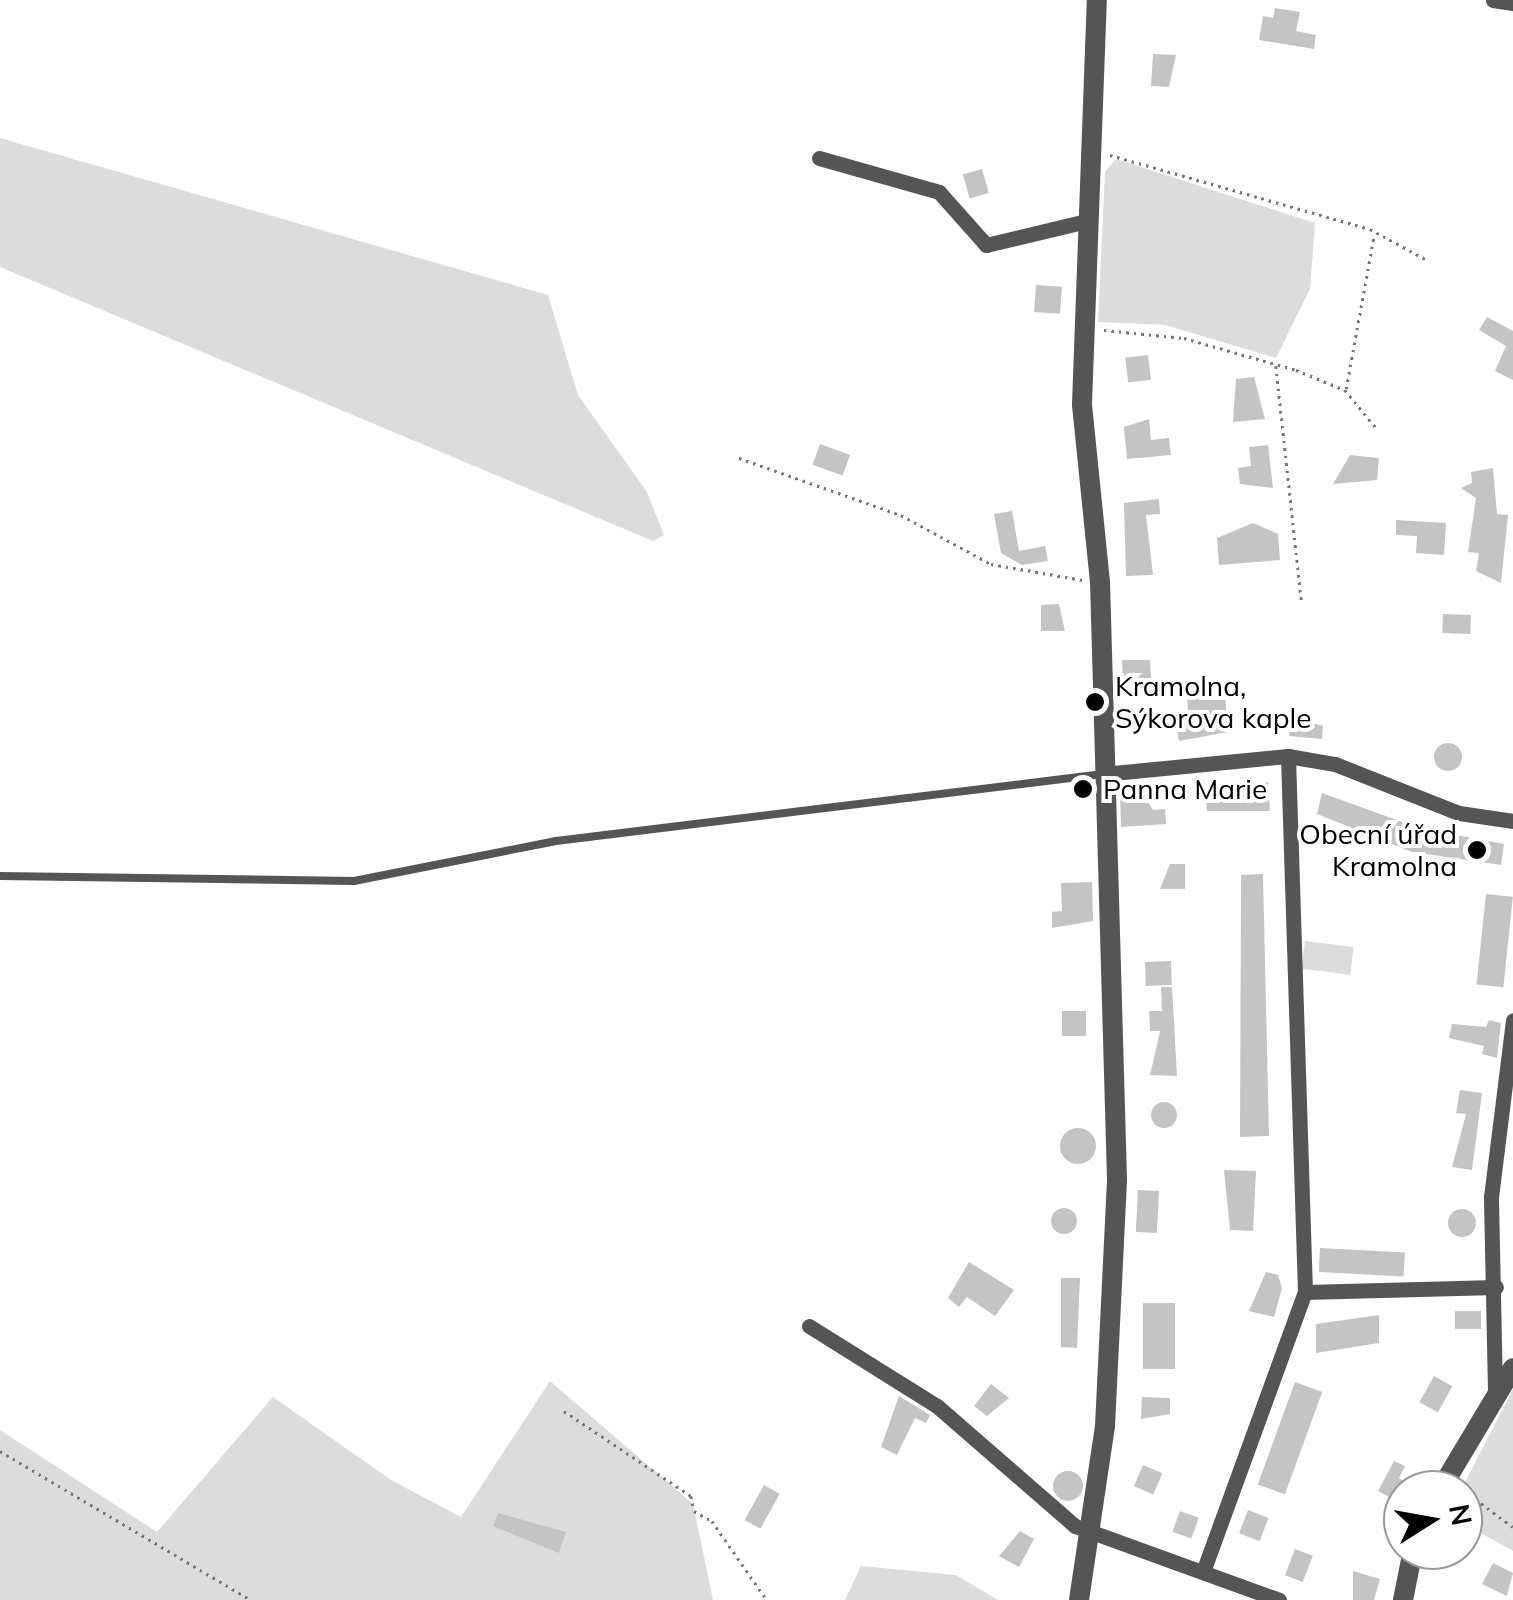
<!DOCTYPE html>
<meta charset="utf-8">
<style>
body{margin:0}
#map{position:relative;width:1513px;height:1600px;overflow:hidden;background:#fff;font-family:Mulish,sans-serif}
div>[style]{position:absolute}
.green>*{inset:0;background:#dcdcdc;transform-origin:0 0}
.building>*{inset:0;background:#c4c4c4;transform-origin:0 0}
.round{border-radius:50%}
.path>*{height:2.5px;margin-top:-1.25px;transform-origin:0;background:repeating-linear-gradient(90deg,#777 0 2.5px,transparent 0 7.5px)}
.service>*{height:8px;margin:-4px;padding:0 4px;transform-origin:4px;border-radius:4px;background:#555}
.minor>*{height:15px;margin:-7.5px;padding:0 7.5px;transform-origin:7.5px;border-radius:7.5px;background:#555}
.tertiary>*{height:20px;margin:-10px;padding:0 10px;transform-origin:10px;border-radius:10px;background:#555}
.dots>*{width:28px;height:28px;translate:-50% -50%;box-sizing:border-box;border:5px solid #fff;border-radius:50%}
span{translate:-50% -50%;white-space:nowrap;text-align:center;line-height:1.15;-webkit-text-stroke:8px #fff;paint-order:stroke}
.poi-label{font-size:28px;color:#000}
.left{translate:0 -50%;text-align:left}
.right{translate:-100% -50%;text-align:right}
.north{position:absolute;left:1383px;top:1470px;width:100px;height:100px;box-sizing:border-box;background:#fff;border:2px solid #999;border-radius:50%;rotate:79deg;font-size:28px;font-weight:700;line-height:40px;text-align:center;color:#000}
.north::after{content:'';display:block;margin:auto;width:35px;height:45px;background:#000;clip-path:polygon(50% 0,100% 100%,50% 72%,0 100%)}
</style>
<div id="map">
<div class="green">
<i style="clip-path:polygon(0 138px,548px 295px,578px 395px,647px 492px,664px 535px,653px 541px,0 267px)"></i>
<i style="clip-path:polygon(1116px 159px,1315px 223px,1310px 289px,1276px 358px,1165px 325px,1098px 322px,1105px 172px)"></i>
<i style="left:1305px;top:941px;width:49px;height:28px;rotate:7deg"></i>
<i style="clip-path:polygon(550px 1381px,693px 1504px,713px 1600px,0 1600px,0 1430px,157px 1532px,273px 1397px,391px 1480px,461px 1517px)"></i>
<i style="clip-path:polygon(1513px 1389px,1513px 1551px,1463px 1523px,1461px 1490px)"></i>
<i style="clip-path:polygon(861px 1566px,956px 1575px,998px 1600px,845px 1600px)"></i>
</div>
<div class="building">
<i style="clip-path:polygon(1275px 8px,1300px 12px,1296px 31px,1316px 35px,1314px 49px,1259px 40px,1263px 16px,1273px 18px)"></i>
<i style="clip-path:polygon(1153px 54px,1176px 55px,1169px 87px,1151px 86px)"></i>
<i style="left:982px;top:169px;width:25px;height:20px;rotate:74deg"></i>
<i style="left:1036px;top:285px;width:26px;height:27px;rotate:4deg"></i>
<i style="clip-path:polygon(1487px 317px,1513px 331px,1513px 380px,1495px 371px,1506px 346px,1479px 330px)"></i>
<i style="left:1148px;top:355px;width:25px;height:23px;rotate:83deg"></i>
<i style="clip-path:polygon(1254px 377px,1265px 419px,1233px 422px,1236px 379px)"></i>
<i style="clip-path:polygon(1149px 419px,1151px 440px,1169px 438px,1171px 455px,1127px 459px,1124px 427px)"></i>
<i style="left:820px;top:444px;width:32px;height:22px;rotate:20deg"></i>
<i style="clip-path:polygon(1268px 445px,1273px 488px,1240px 484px,1238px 468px,1251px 466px,1249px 447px)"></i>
<i style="clip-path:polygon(1350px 455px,1379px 458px,1377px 480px,1333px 484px)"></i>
<i style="clip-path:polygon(1493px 468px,1497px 514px,1508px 515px,1501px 583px,1476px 571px,1479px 553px,1468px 552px,1476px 498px,1461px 488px,1472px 483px,1471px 472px)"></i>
<i style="clip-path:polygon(1159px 499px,1160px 514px,1146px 515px,1153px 575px,1126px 576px,1124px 503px)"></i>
<i style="clip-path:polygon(1012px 511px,1019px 551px,1045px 546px,1048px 561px,1022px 565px,1001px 553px,994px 514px)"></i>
<i style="clip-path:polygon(1396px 520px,1446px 523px,1444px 555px,1416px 553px,1417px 536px,1396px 535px)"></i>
<i style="clip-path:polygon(1253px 523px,1278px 534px,1280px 560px,1219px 565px,1217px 538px)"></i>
<i style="clip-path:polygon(1059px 604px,1065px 631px,1041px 631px,1041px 605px)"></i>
<i style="left:1443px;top:614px;width:28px;height:19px;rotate:2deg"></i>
<i style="clip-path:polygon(1122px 660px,1150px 660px,1151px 679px,1123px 683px)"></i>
<i style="clip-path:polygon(1224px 683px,1228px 732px,1179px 741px,1175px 718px,1188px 715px,1187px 694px)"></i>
<i style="clip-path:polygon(1291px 717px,1323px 726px,1322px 739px,1289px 736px)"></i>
<i class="round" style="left:1434px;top:743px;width:28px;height:28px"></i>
<i style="clip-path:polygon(1268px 782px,1270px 811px,1207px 811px,1205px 788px)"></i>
<i style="clip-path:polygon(1142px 792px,1153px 810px,1165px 809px,1166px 824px,1121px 827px,1120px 793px)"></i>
<i style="clip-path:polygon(1322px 793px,1419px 828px,1504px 844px,1501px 865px,1412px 852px,1317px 814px)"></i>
<i style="clip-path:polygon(1170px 864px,1185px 864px,1185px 889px,1160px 889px)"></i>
<i style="clip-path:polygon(1263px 874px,1269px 1136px,1240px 1137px,1241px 875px)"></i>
<i style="clip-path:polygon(1092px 882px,1093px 921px,1052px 928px,1052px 912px,1062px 911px,1061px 883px)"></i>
<i style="left:1486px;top:894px;width:27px;height:91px;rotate:6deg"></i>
<i style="left:1171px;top:961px;width:24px;height:26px;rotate:88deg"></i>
<i style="clip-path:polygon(1161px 987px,1172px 987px,1177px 1076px,1150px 1075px,1160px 1031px,1150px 1031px,1149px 1011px,1162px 1011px)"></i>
<i style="left:1062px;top:1011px;width:24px;height:25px"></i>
<i style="clip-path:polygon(1489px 1020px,1501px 1023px,1497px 1058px,1482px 1054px,1484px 1046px,1449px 1038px,1452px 1024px,1486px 1027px)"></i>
<i style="clip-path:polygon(1460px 1090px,1482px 1093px,1472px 1170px,1452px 1167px,1466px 1114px,1456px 1113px)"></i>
<i class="round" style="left:1151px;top:1102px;width:26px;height:26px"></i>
<i class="round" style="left:1060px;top:1128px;width:36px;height:36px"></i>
<i style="clip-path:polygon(1224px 1170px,1256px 1171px,1253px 1231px,1230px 1230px)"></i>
<i style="left:1138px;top:1190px;width:21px;height:42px;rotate:3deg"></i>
<i class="round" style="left:1051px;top:1208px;width:26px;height:26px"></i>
<i class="round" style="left:1448px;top:1209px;width:28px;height:28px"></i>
<i style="left:1320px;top:1248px;width:85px;height:24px;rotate:3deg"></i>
<i style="clip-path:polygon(969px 1262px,1014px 1290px,995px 1316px,967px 1297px,959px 1307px,948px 1298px)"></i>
<i style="clip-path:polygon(1266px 1272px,1278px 1275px,1282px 1288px,1274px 1317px,1249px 1311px)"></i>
<i style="clip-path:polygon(1061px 1278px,1080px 1278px,1077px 1348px,1061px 1347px)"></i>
<i style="left:1143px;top:1303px;width:32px;height:66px"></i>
<i style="left:1455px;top:1311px;width:26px;height:18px"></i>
<i style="clip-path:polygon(1379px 1315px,1379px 1343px,1316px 1353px,1316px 1324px)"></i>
<i style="left:1434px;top:1376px;width:21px;height:30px;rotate:29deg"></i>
<i style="left:1295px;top:1382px;width:29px;height:109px;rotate:20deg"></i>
<i style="clip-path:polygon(991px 1384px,1009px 1398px,987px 1416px,974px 1406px)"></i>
<i style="clip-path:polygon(899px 1396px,930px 1415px,926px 1423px,915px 1418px,897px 1455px,881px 1447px)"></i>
<i style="clip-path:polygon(1142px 1397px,1170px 1398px,1170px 1414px,1141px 1419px)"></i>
<i style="clip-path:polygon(1394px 1461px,1405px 1466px,1399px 1478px,1405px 1482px,1395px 1500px,1378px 1491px)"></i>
<i style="left:1143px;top:1465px;width:21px;height:23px;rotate:23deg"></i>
<i class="round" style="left:1053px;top:1471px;width:30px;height:30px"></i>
<i style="left:764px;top:1485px;width:18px;height:40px;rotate:29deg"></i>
<i style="left:1248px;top:1510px;width:22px;height:25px;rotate:21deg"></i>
<i style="left:1180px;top:1511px;width:20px;height:22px;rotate:20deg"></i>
<i style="clip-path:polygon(498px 1513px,566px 1532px,559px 1553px,493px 1526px)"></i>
<i style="clip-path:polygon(1020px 1531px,1034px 1539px,1019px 1567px,999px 1556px)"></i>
<i style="left:1295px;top:1549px;width:19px;height:28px;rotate:21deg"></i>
<i style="clip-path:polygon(1493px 1563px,1513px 1573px,1507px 1596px,1482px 1584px)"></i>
<i style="clip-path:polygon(1353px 1571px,1380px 1579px,1374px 1600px,1353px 1600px)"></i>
</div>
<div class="path">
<i style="left:1110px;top:155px;width:270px;rotate:15.9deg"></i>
<i style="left:1370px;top:229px;width:67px;rotate:28.5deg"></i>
<i style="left:1104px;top:330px;width:80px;rotate:5.7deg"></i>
<i style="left:1184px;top:338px;width:116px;rotate:15.9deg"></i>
<i style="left:1296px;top:370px;width:53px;rotate:22.2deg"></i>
<i style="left:1345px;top:390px;width:50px;rotate:50.6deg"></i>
<i style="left:1276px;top:366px;width:239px;rotate:83.8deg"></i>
<i style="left:1346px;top:389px;width:157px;rotate:-79.7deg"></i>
<i style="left:739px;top:458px;width:172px;rotate:19.4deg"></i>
<i style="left:901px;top:515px;width:102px;rotate:28.6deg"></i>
<i style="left:991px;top:564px;width:93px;rotate:9.9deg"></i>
<i style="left:564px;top:1411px;width:153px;rotate:33.8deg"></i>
<i style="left:691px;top:1496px;width:15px;rotate:79deg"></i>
<i style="left:694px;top:1511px;width:21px;rotate:29deg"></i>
<i style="left:712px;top:1521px;width:96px;rotate:55.2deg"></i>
<i style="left:0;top:1451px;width:292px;rotate:30.7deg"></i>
<i style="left:1463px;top:1490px;width:62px;rotate:36.5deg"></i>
</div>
<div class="service">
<i style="left:0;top:876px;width:354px;rotate:0.8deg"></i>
<i style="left:354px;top:881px;width:206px;rotate:-11.2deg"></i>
<i style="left:556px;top:841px;width:551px;rotate:-6.98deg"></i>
</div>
<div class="minor">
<i style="left:1493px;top:0;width:20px;rotate:9deg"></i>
<i style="left:819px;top:158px;width:125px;rotate:15.8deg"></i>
<i style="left:939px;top:192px;width:71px;rotate:48.4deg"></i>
<i style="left:986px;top:245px;width:104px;rotate:-13.4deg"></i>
<i style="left:1103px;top:774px;width:186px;rotate:-5.6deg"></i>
<i style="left:1288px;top:756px;width:48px;rotate:9.7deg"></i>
<i style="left:1335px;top:764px;width:133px;rotate:21.6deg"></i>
<i style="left:1459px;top:813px;width:55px;rotate:8.4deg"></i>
<i style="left:1305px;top:1292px;width:191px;rotate:-1.5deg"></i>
<i style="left:809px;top:1326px;width:151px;rotate:32deg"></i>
<i style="left:937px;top:1406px;width:183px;rotate:41deg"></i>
<i style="left:1075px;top:1526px;width:217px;rotate:19.9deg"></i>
<i style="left:1495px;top:1391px;width:194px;rotate:-91.2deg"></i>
<i style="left:1491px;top:1197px;width:178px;rotate:-82.9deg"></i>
<i style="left:1204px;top:1569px;width:295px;rotate:-70deg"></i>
<i style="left:1305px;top:1292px;width:536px;rotate:-91.82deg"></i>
</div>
<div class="tertiary">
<i style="left:1440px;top:1490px;width:142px;rotate:-59.1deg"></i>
<i style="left:1079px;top:1600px;width:176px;rotate:-81.5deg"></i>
<i style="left:1105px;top:1426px;width:247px;rotate:-87.2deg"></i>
<i style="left:1117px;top:1179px;width:597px;rotate:-91.63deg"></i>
<i style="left:1100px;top:582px;width:179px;rotate:-95.8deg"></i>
<i style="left:1082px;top:404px;width:404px;rotate:-87.9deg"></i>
<i style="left:1403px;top:1600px;width:51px;rotate:-78.7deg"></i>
</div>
<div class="dots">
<i style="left:1095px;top:702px;background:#000"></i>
<i style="left:1083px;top:789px;background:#000"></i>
<i style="left:1477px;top:850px;background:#000"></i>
</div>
<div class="poi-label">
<span class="left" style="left:1115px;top:702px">Kramolna,<br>Sýkorova kaple</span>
<span class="left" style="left:1103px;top:789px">Panna Marie</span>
<span class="right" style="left:1457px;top:850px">Obecní úřad<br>Kramolna</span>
</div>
<div class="north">N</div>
</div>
